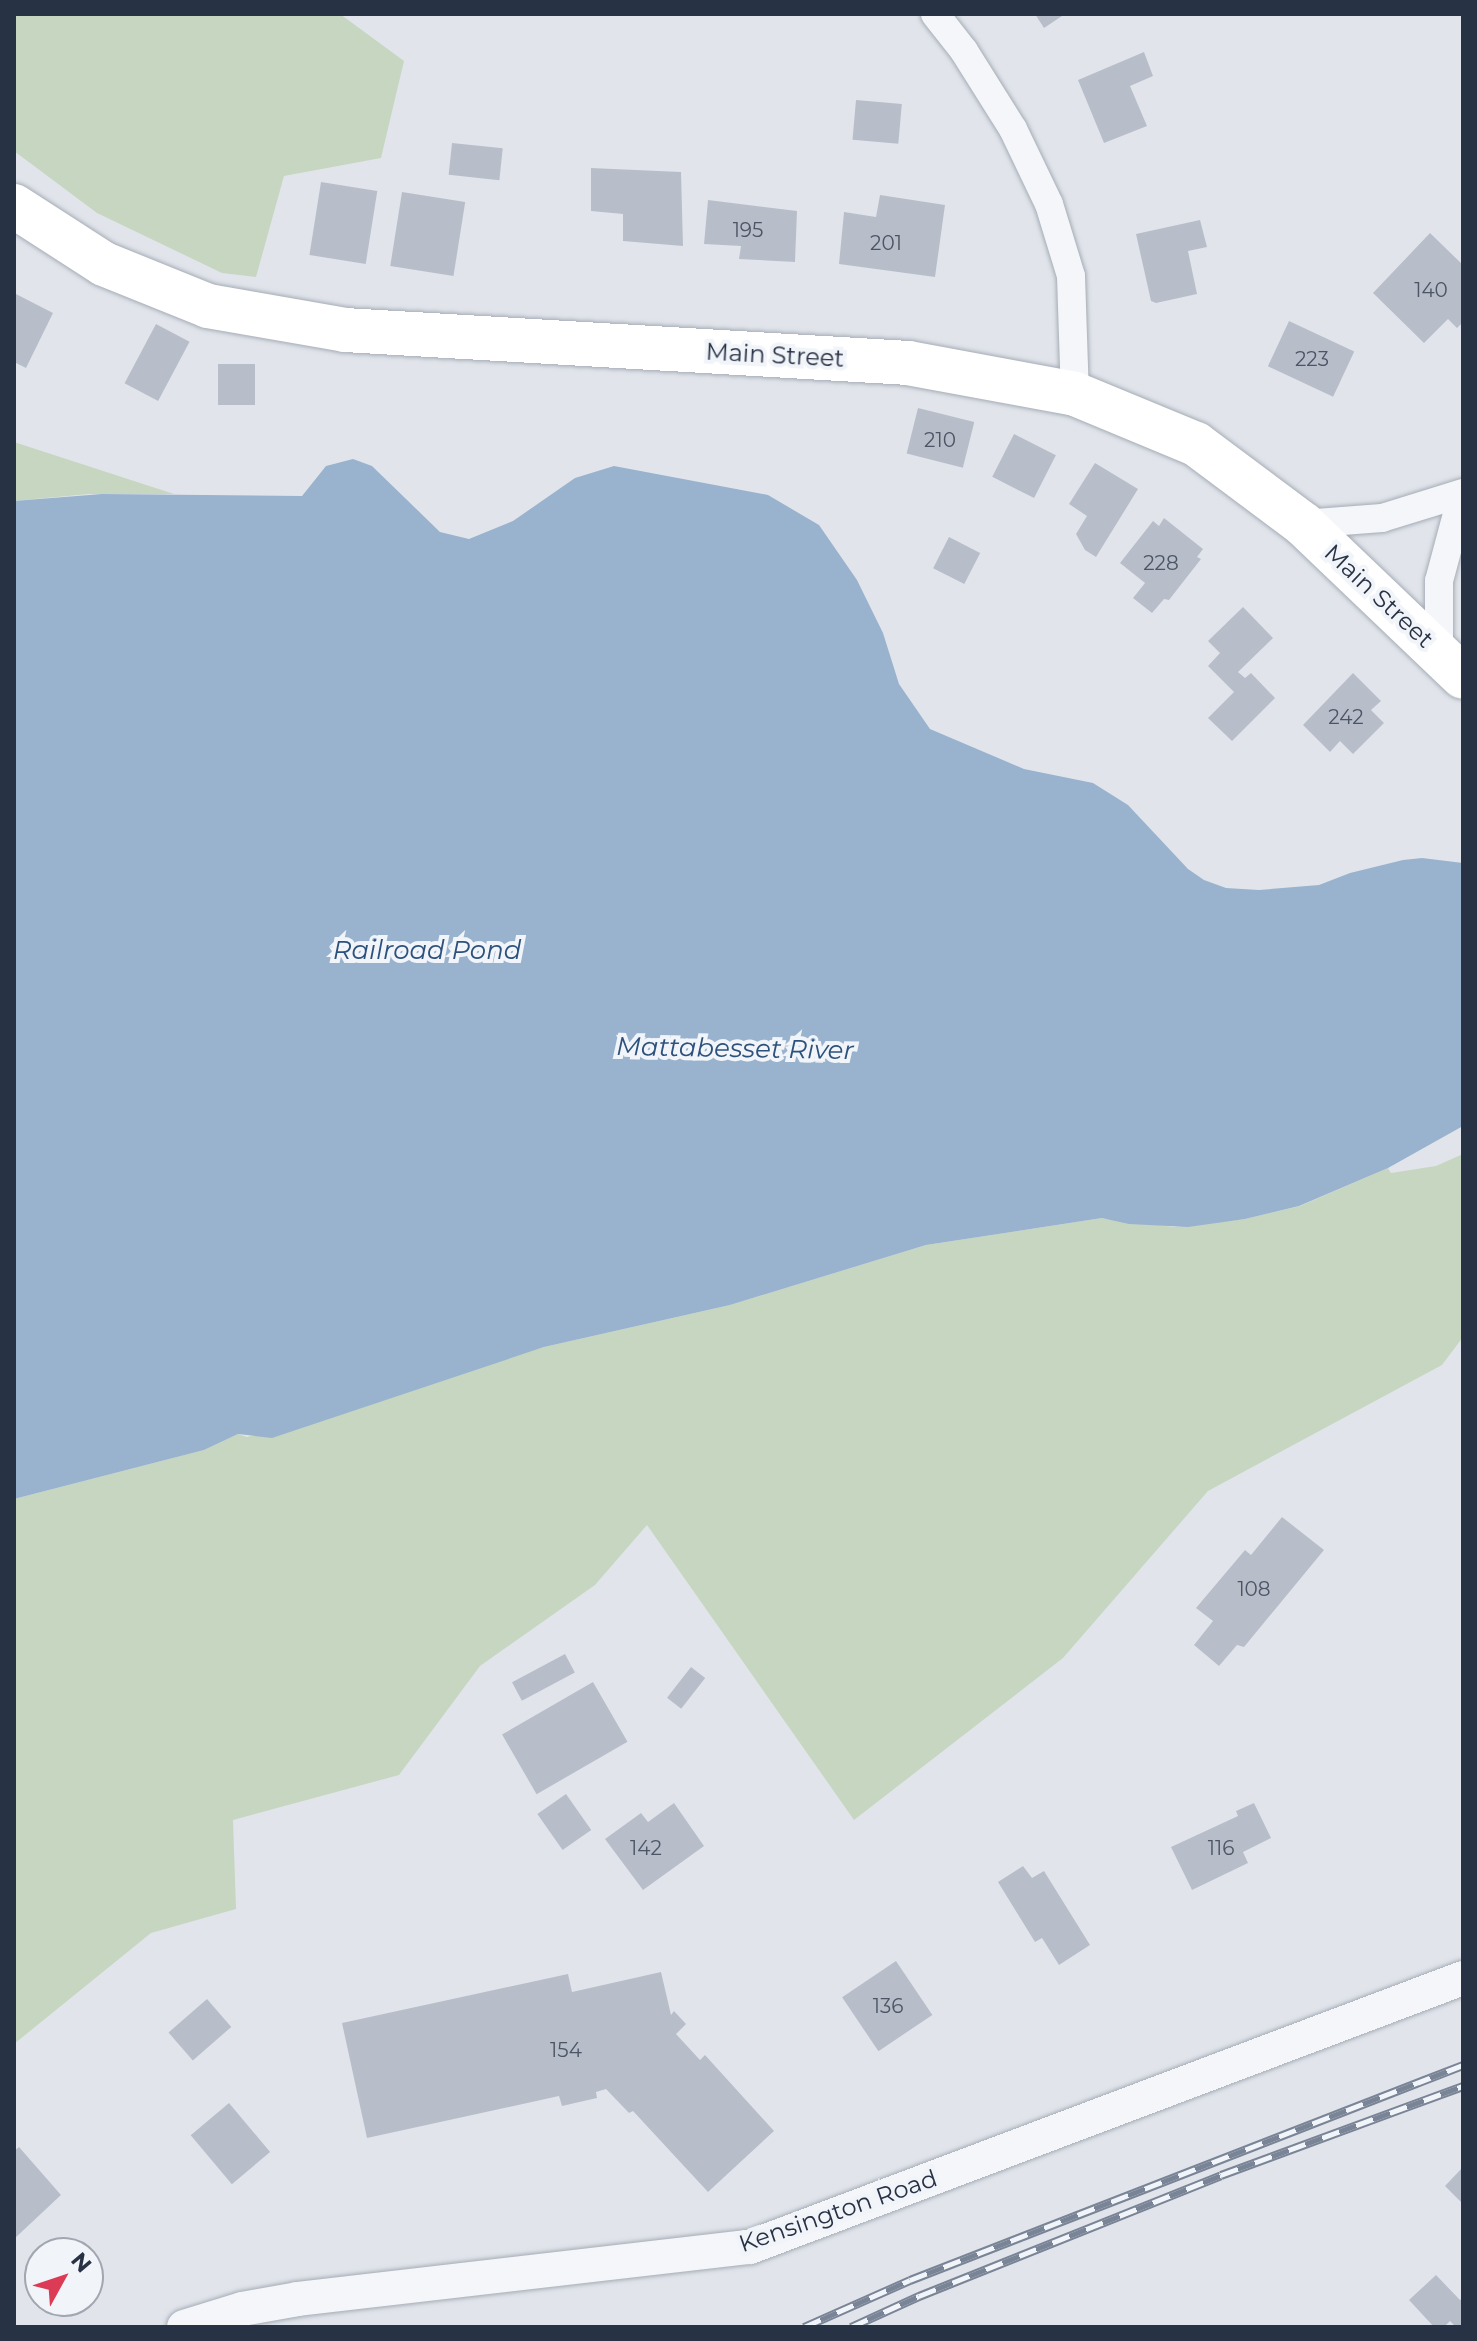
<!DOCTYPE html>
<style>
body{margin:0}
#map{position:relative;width:1477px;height:2341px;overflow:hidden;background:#e1e5eb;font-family:Montserrat,sans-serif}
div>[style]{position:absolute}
.green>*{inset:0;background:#c7d6c1}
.water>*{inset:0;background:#99b3ce}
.building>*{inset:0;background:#b8bec9;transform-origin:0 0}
.roads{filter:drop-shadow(0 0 2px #a6acb6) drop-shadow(0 0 2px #a6acb6)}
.minor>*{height:28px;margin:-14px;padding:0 14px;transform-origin:14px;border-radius:14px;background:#f4f6f9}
.tertiary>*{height:34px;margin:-17px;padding:0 17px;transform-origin:17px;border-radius:17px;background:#f4f6f9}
.primary>*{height:44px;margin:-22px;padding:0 22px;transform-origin:22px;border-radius:22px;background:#fff}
.rail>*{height:9px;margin-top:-4.5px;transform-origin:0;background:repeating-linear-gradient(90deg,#f1f4f8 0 18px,#798496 0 36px);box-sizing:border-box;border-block:2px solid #798496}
span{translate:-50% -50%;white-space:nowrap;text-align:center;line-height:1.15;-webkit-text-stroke:8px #f1f4f8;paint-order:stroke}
.number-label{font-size:20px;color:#4c5566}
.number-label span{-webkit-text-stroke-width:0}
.street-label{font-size:24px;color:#283245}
.water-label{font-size:26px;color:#2d517d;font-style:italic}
.frame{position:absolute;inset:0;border:16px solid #283245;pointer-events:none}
.north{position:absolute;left:24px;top:2237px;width:80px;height:80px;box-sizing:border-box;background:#f1f4f8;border:2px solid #a1a6b0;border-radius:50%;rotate:50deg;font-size:22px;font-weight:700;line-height:32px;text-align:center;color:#283245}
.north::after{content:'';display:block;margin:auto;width:28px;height:36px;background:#db3b54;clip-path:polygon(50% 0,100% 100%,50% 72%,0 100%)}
</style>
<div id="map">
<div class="green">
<i style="clip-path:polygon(14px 14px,340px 14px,404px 61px,381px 158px,284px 176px,256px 277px,222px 273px,97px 213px,14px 151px)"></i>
<i style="clip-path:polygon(14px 442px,174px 494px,89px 494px,14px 501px)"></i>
<i style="clip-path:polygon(1463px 1154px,1463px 1337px,1442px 1365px,1208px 1491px,1063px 1658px,854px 1820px,647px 1525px,595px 1585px,480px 1666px,399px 1775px,233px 1820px,236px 1909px,151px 1933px,14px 2044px,14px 1499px,204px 1450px,238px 1434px,247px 1437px,544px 1347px,730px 1305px,926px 1245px,1102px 1218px,1174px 1227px,1245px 1219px,1300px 1206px,1388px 1168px,1391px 1173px,1436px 1166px)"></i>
</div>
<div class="water">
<i style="clip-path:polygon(353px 459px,372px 466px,440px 532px,469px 539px,513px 521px,575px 478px,614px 466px,768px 495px,819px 525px,857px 580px,883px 633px,899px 684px,930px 729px,1024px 769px,1093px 783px,1128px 805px,1188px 869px,1204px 880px,1226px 888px,1259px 890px,1319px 885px,1350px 873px,1403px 860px,1422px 858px,1463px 863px,1463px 1126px,1388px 1168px,1299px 1206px,1245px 1219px,1188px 1227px,1129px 1224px,1102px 1218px,926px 1245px,730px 1305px,544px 1347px,272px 1438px,238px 1434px,204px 1450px,14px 1499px,14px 501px,102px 494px,302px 496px,326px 466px)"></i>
</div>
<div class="building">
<i style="clip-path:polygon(1035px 14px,1065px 14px,1044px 28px)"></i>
<i style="clip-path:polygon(1144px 52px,1153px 76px,1130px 86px,1147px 126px,1104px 143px,1078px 80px)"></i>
<i style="left:856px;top:100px;width:46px;height:40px;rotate:5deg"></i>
<i style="left:452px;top:143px;width:51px;height:32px;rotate:6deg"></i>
<i style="clip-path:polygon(591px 168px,681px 172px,683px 246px,623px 241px,623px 214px,591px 211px)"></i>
<i style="left:321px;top:182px;width:57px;height:74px;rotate:9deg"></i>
<i style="left:402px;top:192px;width:64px;height:75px;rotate:9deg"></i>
<i style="clip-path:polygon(880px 195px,945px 205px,935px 277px,839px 264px,844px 212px,876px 217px)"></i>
<i style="clip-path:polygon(708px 200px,797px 211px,795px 262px,739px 259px,741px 246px,704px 244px)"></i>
<i style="clip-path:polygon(1200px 220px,1207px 247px,1188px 251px,1197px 294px,1156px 303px,1151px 301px,1136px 234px)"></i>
<i style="clip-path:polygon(1430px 233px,1463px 265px,1463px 322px,1457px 328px,1448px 319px,1424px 343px,1373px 293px)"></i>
<i style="clip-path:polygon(14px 293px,53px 313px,26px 368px,14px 362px)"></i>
<i style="left:1289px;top:321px;width:72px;height:50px;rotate:25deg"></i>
<i style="left:156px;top:324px;width:38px;height:67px;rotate:28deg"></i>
<i style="left:218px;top:364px;width:37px;height:41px"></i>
<i style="left:918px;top:408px;width:58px;height:47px;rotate:14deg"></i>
<i style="left:1014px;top:434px;width:47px;height:48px;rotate:27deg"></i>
<i style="clip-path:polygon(1095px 463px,1138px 489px,1096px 557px,1085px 550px,1076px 534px,1087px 516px,1069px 504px)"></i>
<i style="clip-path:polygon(1164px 518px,1203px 549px,1197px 557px,1201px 559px,1169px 600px,1164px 599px,1152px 613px,1133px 598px,1145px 583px,1120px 563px,1153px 521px,1159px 526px)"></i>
<i style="left:949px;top:537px;width:35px;height:35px;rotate:27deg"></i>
<i style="clip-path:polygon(1243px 607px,1273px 638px,1238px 672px,1245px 678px,1251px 673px,1275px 698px,1232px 741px,1208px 718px,1234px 692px,1208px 666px,1220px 653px,1208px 641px)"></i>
<i style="clip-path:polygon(1353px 673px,1381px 701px,1371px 710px,1384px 723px,1353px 754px,1340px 741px,1330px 752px,1303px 725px)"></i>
<i style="clip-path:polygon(1282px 1517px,1324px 1550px,1244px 1647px,1237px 1645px,1219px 1666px,1194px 1645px,1213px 1621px,1196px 1608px,1245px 1550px,1251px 1555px)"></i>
<i style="left:565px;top:1654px;width:21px;height:60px;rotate:62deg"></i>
<i style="left:691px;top:1667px;width:18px;height:39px;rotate:38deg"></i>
<i style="left:593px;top:1682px;width:69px;height:105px;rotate:60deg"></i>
<i style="left:566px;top:1794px;width:44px;height:35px;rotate:55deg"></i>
<i style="clip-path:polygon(674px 1803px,704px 1846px,643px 1890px,605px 1839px,641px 1813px,648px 1822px)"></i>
<i style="clip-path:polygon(1254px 1803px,1271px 1838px,1243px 1852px,1248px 1863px,1192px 1890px,1171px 1847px,1238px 1816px,1236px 1811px)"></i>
<i style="clip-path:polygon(1023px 1866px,1032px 1878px,1044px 1871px,1090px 1945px,1059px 1965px,1042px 1938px,1035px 1942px,998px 1882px)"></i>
<i style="left:896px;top:1961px;width:65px;height:65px;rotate:56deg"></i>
<i style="clip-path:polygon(661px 1972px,671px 2015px,674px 2011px,686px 2024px,676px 2034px,700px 2060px,705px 2055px,774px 2131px,708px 2192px,633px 2111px,629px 2113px,606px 2089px,596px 2092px,597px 2098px,562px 2106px,559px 2096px,367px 2138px,342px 2023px,568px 1974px,572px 1992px)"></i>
<i style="left:207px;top:1999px;width:37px;height:51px;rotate:49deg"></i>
<i style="left:229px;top:2103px;width:64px;height:50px;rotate:50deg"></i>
<i style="clip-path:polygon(19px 2147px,61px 2195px,14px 2239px,14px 2151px)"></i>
<i style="clip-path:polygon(1463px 2167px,1463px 2204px,1445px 2186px)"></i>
<i style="clip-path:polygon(1436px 2275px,1460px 2300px,1463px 2298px,1463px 2327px,1456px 2327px,1450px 2321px,1444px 2327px,1434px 2327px,1409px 2300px)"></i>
</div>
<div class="roads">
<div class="minor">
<i style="left:935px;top:14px;width:47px;rotate:51.9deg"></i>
<i style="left:964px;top:51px;width:92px;rotate:57.9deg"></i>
<i style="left:1013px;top:129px;width:83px;rotate:64.4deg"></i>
<i style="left:1049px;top:204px;width:75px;rotate:73deg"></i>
<i style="left:1071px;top:276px;width:118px;rotate:88.1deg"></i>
<i style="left:1303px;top:524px;width:79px;rotate:-4.3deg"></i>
<i style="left:1382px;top:518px;width:85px;rotate:-17.2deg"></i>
<i style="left:1439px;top:653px;width:72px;rotate:-90deg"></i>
<i style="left:1439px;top:581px;width:89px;rotate:-75deg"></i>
</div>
<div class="tertiary">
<i style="left:184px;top:2327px;width:61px;rotate:-17.2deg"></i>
<i style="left:242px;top:2309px;width:57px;rotate:-10.1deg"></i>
<i style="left:298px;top:2299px;width:455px;rotate:-6.6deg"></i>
<i style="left:750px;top:2247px;width:762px;rotate:-20.67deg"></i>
</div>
<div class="primary">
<i style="left:14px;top:206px;width:107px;rotate:32.8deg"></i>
<i style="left:104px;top:264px;width:112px;rotate:22deg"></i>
<i style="left:208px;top:306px;width:139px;rotate:9.9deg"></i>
<i style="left:345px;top:330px;width:564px;rotate:3.35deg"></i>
<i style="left:908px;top:363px;width:170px;rotate:10.5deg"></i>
<i style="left:1075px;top:394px;width:131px;rotate:22.5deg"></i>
<i style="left:1196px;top:444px;width:134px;rotate:36.8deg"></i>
<i style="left:1303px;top:524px;width:221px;rotate:43.7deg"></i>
</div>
</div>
<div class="rail">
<i style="left:804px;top:2327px;width:116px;rotate:-23.9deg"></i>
<i style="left:910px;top:2280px;width:593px;rotate:-21.25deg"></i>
<i style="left:851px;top:2327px;width:75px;rotate:-24.5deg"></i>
<i style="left:919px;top:2296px;width:325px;rotate:-21.8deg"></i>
<i style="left:1221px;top:2175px;width:258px;rotate:-20.2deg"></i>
</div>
<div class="number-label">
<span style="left:748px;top:230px">195</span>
<span style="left:886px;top:243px">201</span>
<span style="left:1431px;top:290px">140</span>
<span style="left:1312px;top:359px">223</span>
<span style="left:940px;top:440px">210</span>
<span style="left:1161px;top:563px">228</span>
<span style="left:1346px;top:717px">242</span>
<span style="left:1254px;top:1589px">108</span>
<span style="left:646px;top:1848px">142</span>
<span style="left:1221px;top:1848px">116</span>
<span style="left:888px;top:2006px">136</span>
<span style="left:566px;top:2050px">154</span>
</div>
<div class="street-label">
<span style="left:775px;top:355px;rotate:3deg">Main Street</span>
<span style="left:1379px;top:596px;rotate:43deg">Main Street</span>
<span style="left:838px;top:2211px;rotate:-19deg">Kensington Road</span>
</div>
<div class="water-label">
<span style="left:427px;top:951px">Railroad Pond</span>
<span style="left:735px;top:1049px;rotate:1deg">Mattabesset River</span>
</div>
<div class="frame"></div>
<div class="north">N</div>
</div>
